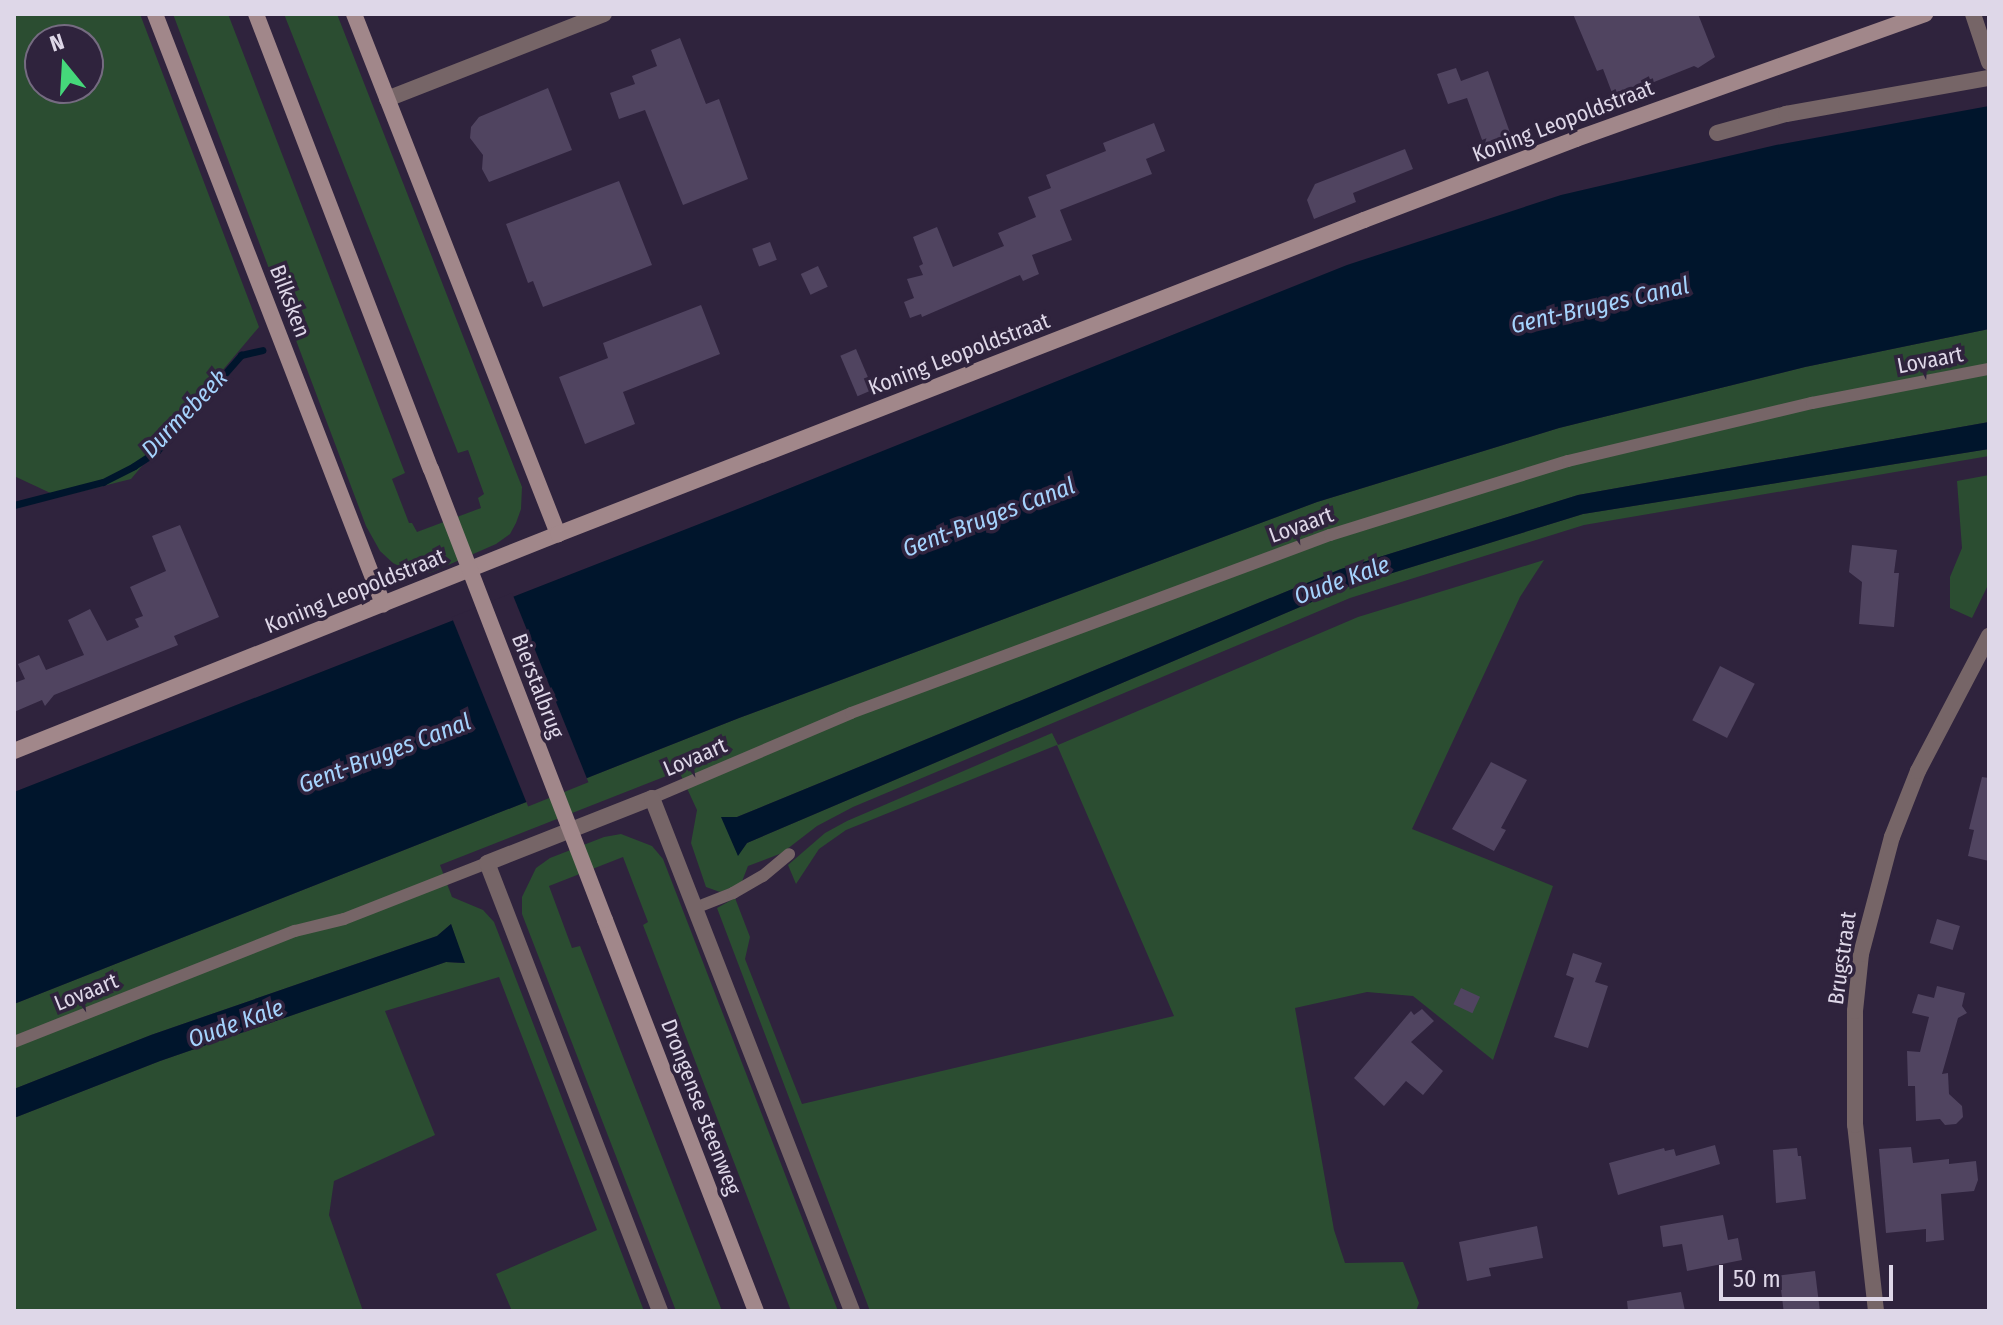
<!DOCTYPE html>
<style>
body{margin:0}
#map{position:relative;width:2003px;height:1325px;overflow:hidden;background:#2f233d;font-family:"Fira Sans Condensed",sans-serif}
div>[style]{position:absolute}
.green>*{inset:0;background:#2b4d31}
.water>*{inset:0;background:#00152c}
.pier>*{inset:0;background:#2f233d;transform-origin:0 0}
.stream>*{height:7px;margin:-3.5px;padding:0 3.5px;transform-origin:3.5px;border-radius:3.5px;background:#00152c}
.building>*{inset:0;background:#504460;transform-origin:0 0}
.lane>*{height:12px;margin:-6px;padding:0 6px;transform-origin:6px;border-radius:6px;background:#766567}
.street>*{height:16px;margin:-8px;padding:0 8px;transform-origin:8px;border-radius:8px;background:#766567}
.secondary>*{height:16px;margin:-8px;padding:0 8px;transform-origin:8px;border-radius:8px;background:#a1878a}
.secondary-bridge>*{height:16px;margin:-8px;padding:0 8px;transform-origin:8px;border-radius:8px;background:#a1878a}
span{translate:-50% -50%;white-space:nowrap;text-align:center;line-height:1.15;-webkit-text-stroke:7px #2f233d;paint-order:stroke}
.street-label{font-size:22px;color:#ded7e8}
.water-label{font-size:24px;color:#a5d3fd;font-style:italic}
.frame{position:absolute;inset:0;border:16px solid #ded7e8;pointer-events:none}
.north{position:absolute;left:24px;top:24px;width:80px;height:80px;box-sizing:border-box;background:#2f233d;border:2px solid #756b81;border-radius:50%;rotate:342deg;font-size:22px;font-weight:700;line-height:32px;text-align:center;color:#ded7e8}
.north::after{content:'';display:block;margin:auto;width:28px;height:36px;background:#45d77a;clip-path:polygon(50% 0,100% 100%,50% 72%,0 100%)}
.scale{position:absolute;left:1719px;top:1265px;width:174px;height:36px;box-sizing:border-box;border:4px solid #ded7e8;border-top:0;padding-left:10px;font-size:24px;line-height:28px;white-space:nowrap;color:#ded7e8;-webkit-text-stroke:6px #2f233d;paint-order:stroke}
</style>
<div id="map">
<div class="green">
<i style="clip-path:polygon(evenodd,14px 14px,140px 14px,259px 327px,131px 479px,59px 497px,14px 476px,14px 14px,40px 40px,88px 40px,88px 88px,40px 88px,40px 40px)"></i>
<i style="clip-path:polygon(173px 14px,228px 14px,405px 473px,392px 479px,409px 523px,412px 523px,417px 532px,481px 508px,478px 498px,484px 494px,468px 450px,458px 453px,284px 14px,337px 14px,522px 487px,521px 509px,516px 523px,510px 534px,496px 544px,430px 573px,411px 572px,393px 563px,380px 551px,366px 526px)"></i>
<i style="clip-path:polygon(1989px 329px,1989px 422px,1578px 495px,1341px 569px,737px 817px,722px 817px,738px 855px,747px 843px,1347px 587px,1583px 514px,1989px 449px,1989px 456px,1584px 525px,1350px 598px,853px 807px,817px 826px,782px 853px,748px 866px,741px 884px,720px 892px,706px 887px,691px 843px,697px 810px,679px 771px,440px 865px,452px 897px,483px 910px,494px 922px,644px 1311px,512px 1311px,496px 1274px,597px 1230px,499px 977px,385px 1011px,435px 1135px,334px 1181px,329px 1215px,363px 1311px,14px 1311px,14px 1118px,160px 1061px,446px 962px,464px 963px,451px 924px,437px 936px,151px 1035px,14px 1089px,14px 1004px,739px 718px,1317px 502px,1559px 428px,1805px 367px)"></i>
<i style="clip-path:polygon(1989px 475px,1989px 583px,1972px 618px,1950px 608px,1950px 577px,1962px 548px,1957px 481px)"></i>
<i style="clip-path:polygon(1544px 560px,1520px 597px,1412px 829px,1553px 886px,1493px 1060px,1413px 996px,1367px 992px,1295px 1008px,1334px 1230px,1345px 1263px,1403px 1262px,1419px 1303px,1416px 1311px,870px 1311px,717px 908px,735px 898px,750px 937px,745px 959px,802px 1104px,1174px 1016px,1057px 745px,846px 830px,819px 849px,796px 884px,788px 865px,825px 833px,847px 821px,1052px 733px,1058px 745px,1358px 617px)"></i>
<i style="clip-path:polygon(621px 834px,652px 846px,663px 859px,838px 1311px,791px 1311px,643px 925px,648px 922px,623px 857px,549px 886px,572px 948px,580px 946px,722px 1311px,676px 1311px,522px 914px,522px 897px,536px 868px,550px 858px,604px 837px)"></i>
</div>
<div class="water">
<i style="clip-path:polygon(1989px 106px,1989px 329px,1805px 367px,1559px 428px,1317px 502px,739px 718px,14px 1004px,14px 792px,735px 510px,1347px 265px,1561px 195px,1776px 145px)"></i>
<i style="clip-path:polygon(1989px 422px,1989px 449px,1583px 514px,1347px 587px,747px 843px,738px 856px,721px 817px,737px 817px,1341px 569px,1578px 495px)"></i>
<i style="clip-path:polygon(451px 924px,465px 963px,446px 962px,160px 1061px,14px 1118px,14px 1089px,151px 1035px,437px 936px)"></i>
</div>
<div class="pier">
<i style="left:512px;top:593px;width:204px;height:65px;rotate:68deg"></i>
</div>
<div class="stream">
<i style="left:14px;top:505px;width:92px;rotate:-14.5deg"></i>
<i style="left:103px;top:482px;width:35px;rotate:-27deg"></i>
<i style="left:134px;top:466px;width:27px;rotate:-33deg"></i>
<i style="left:157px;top:451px;width:128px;rotate:-48.8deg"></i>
<i style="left:241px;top:355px;width:22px;rotate:-13deg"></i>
</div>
<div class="building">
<i style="clip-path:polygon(1573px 14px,1698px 14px,1715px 57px,1698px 68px,1694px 66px,1614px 98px,1603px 69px,1597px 71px)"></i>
<i style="clip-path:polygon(680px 38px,706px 104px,719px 99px,748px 179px,683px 205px,645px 110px,619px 119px,610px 93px,635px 84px,632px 76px,657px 66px,651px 50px)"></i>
<i style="clip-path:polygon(1456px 68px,1461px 81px,1488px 71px,1513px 141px,1486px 151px,1467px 98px,1448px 104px,1437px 74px)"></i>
<i style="clip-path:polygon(548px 88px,572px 150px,489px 182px,482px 169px,483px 155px,470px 138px,471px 127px,479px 117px)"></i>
<i style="clip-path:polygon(1154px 123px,1165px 151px,1146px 159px,1152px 174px,1060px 210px,1072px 240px,1032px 255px,1039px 274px,1023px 281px,1020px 275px,922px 317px,921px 314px,910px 318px,904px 302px,914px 298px,907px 279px,923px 275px,919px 266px,923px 264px,913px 237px,937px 227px,953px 267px,1004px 246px,998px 233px,1036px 217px,1028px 197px,1051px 188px,1046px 175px,1106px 151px,1103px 143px)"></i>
<i style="clip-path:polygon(1405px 149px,1413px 169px,1353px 193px,1356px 202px,1314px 219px,1307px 200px,1315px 184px)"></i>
<i style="clip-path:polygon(619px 181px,652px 265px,543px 307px,533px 281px,528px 283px,506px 224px)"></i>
<i style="left:770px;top:242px;width:19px;height:19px;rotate:69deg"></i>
<i style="left:818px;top:266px;width:23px;height:19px;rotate:65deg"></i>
<i style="clip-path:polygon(701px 305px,720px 354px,623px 392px,635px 424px,585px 444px,559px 377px,608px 358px,603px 343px)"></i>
<i style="left:856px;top:349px;width:44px;height:17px;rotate:67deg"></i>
<i style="clip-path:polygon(180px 525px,219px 617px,174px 636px,178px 645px,54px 695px,45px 706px,42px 700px,14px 712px,14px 683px,25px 679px,18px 664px,39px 655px,46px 670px,84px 655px,68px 620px,90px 609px,107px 641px,139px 627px,135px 619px,143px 616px,130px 587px,166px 571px,152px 536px)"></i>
<i style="clip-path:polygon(1852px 545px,1897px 550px,1894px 573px,1899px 573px,1894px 627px,1859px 624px,1862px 582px,1849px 572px)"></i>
<i style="left:1720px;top:666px;width:39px;height:61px;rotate:27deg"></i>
<i style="clip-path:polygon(1491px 762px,1527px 780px,1501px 828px,1506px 830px,1494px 851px,1452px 829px)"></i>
<i style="clip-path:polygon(1982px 777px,1989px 778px,1989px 861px,1968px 856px,1974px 830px,1969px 829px)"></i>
<i style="left:1937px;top:919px;width:24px;height:25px;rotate:17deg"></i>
<i style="clip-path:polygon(1573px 953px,1602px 963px,1595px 982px,1608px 986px,1588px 1048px,1554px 1037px,1574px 978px,1566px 975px)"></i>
<i style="clip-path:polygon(1937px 986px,1965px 993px,1962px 1006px,1967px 1013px,1958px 1018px,1942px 1074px,1948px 1073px,1949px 1094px,1962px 1106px,1963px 1117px,1956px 1124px,1945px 1125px,1940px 1119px,1916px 1121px,1915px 1086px,1908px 1086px,1907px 1051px,1920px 1052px,1929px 1017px,1912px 1013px,1918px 994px,1934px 998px)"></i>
<i style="left:1461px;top:988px;width:21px;height:18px;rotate:25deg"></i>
<i style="clip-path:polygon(1422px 1009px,1434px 1021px,1411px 1042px,1443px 1071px,1423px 1095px,1406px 1081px,1384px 1106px,1354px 1078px,1411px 1011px,1414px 1015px)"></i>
<i style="clip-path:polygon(1715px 1145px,1720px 1164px,1618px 1195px,1609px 1163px,1664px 1148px,1665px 1151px,1674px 1149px,1676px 1156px)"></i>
<i style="clip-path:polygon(1911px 1147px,1913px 1163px,1949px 1159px,1949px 1164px,1976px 1161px,1978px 1180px,1974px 1191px,1941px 1194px,1944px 1240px,1926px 1242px,1926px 1229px,1886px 1233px,1879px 1149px)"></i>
<i style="clip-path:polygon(1797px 1148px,1798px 1156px,1801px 1156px,1806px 1199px,1776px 1203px,1773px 1150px)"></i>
<i style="clip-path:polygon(1723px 1215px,1728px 1240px,1738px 1238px,1742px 1260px,1687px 1271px,1682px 1244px,1663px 1247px,1660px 1226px)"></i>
<i style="clip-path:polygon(1537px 1226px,1543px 1258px,1489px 1268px,1491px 1276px,1467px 1281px,1459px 1242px)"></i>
<i style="left:1815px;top:1271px;width:40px;height:36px;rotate:83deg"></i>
<i style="clip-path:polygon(1681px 1292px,1685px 1311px,1628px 1311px,1627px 1301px)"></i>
</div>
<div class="lane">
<i style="left:652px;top:798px;width:216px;rotate:-23.1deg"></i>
<i style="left:851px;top:713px;width:511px;rotate:-20.39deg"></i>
<i style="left:1330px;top:535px;width:249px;rotate:-17.3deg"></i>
<i style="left:1568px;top:461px;width:251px;rotate:-13.4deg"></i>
<i style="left:1812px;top:403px;width:180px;rotate:-10.9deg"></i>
<i style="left:695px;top:908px;width:41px;rotate:-21.5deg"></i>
<i style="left:733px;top:893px;width:34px;rotate:-30deg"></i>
<i style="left:763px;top:876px;width:34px;rotate:-40deg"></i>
<i style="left:14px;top:1042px;width:302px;rotate:-21.6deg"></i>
<i style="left:295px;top:931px;width:50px;rotate:-13.8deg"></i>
<i style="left:344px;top:919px;width:154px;rotate:-21.4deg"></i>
</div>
<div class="street">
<i style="left:1973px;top:14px;width:51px;rotate:71.6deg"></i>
<i style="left:387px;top:99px;width:233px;rotate:-21.4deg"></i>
<i style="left:1717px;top:133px;width:72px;rotate:-15.4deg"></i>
<i style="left:1786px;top:114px;width:206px;rotate:-10.1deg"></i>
<i style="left:660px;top:1311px;width:480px;rotate:-111.1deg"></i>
<i style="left:487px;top:863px;width:177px;rotate:-21.5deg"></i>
<i style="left:652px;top:798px;width:551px;rotate:68.7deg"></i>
<i style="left:1876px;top:1311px;width:187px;rotate:-96.4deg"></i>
<i style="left:1855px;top:1125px;width:114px;rotate:-90deg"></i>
<i style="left:1855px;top:1011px;width:57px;rotate:-84deg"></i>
<i style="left:1861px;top:954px;width:121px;rotate:-75.2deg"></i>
<i style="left:1892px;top:837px;width:71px;rotate:-68.5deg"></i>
<i style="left:1918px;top:771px;width:153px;rotate:-62.3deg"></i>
</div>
<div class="secondary">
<i style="left:155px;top:14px;width:633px;rotate:68.87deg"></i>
<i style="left:256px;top:14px;width:487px;rotate:69deg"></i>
<i style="left:354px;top:14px;width:559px;rotate:68.58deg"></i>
<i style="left:14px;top:751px;width:586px;rotate:-21.75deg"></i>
<i style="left:558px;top:534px;width:865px;rotate:-21.28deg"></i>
<i style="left:1364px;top:220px;width:227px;rotate:-20.9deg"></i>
<i style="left:1576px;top:139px;width:371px;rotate:-19.7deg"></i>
<i style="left:605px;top:920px;width:419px;rotate:68.9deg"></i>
</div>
<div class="secondary-bridge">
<i style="left:431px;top:469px;width:483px;rotate:68.9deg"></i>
</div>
<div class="street-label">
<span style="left:1563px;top:121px;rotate:-21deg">Koning Leopoldstraat</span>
<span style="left:290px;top:301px;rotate:69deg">Bilksken</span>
<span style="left:959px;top:354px;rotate:-21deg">Koning Leopoldstraat</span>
<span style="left:1930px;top:360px;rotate:-11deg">Lovaart</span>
<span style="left:1301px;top:525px;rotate:-20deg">Lovaart</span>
<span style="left:355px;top:591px;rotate:-22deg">Koning Leopoldstraat</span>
<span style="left:538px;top:686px;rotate:69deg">Bierstalbrug</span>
<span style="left:695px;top:757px;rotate:-23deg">Lovaart</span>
<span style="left:1842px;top:958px;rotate:-82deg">Brugstraat</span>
<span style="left:86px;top:992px;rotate:-22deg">Lovaart</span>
<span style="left:701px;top:1107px;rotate:69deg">Drongense steenweg</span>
</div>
<div class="water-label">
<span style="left:1600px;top:306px;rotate:-13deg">Gent-Bruges Canal</span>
<span style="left:185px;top:414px;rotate:-46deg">Durmebeek</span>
<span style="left:989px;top:518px;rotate:-21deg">Gent-Bruges Canal</span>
<span style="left:1342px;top:581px;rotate:-20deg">Oude Kale</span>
<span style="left:385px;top:754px;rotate:-21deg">Gent-Bruges Canal</span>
<span style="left:236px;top:1024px;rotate:-20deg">Oude Kale</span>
</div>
<div class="frame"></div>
<div class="north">N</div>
<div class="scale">50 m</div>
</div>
